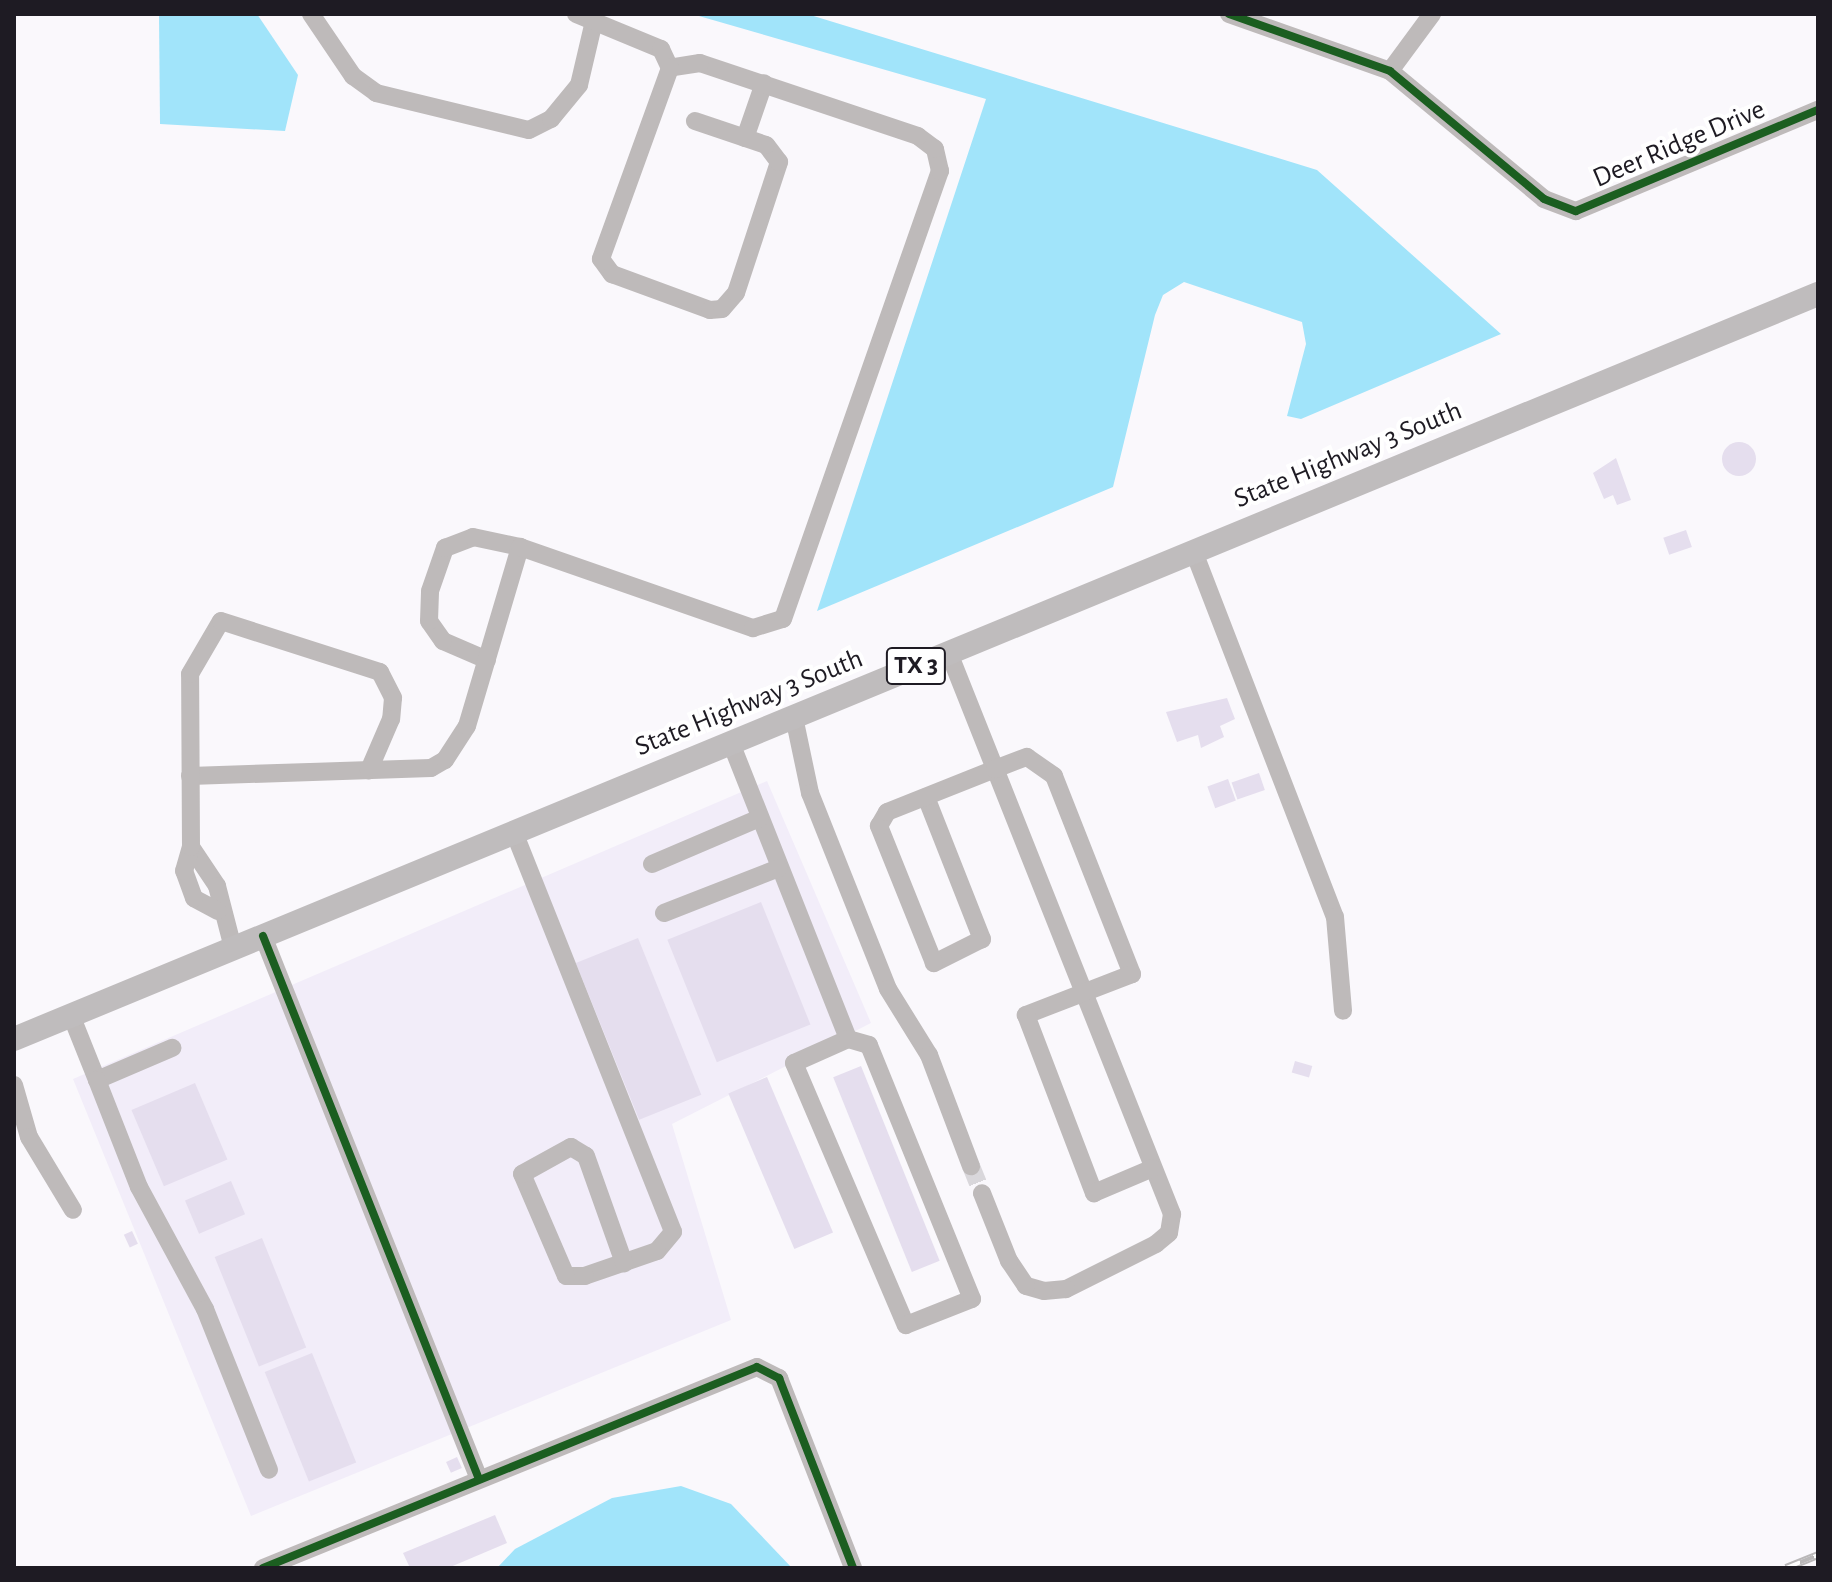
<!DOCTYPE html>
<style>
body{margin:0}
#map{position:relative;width:1832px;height:1582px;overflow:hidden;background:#faf8fc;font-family:"Alegreya Sans",sans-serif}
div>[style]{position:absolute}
.built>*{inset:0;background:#f2edf9}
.water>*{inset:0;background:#a1e4fa}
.building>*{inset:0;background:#e5deee;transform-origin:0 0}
.round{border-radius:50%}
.minor-tunnel>*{height:18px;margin-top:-9px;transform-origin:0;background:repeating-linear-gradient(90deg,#d9d7db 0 18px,transparent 0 27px)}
.minor>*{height:18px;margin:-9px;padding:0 9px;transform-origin:9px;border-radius:9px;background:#bebaba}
.major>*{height:24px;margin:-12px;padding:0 12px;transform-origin:12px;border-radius:12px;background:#bfbcbd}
.rail>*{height:8px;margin-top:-4px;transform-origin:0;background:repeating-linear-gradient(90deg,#fff 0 15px,#b9b7b8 0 30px);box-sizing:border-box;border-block:2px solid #b9b7b8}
.cycleway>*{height:8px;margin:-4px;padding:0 4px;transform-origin:4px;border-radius:4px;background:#1b5e20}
span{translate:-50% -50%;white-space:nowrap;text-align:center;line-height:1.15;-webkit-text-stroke:8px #fff;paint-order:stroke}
.shield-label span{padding:2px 6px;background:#fff;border:2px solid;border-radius:6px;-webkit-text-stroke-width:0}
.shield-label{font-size:26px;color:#1e1b23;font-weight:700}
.street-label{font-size:28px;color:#1e1b23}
.frame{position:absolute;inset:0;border:16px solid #1e1b23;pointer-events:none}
</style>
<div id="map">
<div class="built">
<i style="clip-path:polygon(767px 781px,871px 1023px,672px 1124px,731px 1320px,251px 1516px,73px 1079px)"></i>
</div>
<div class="water">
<i style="clip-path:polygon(159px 14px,257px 14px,298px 75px,285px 131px,160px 124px)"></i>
<i style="clip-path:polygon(692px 14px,807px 14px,1317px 170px,1501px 334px,1301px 419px,1287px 416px,1306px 344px,1302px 322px,1184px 282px,1163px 295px,1155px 315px,1113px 487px,817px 611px,986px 99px)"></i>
<i style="clip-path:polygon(681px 1486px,731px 1504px,792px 1568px,497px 1568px,515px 1549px,612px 1498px)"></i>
</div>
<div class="building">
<i class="round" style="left:1722px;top:442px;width:34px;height:34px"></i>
<i style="clip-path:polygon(1616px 458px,1631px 500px,1617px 505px,1613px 495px,1604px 499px,1593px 473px)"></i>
<i style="left:1686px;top:530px;width:18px;height:24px;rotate:71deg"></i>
<i style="clip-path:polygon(1227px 698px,1235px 719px,1220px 726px,1224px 737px,1201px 748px,1198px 735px,1177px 742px,1166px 712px)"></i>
<i style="left:1259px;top:773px;width:18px;height:29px;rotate:71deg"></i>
<i style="left:1228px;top:779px;width:23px;height:22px;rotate:70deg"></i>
<i style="left:761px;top:902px;width:132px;height:101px;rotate:68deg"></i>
<i style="left:638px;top:938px;width:169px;height:67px;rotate:68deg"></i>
<i style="left:1295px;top:1061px;width:18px;height:12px;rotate:16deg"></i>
<i style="left:861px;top:1066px;width:210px;height:30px;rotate:68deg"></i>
<i style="left:767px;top:1077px;width:169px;height:42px;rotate:67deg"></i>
<i style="left:195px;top:1083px;width:83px;height:69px;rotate:67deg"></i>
<i style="left:231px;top:1181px;width:36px;height:50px;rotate:67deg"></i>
<i style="left:132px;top:1231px;width:14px;height:9px;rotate:65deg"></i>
<i style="left:262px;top:1238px;width:118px;height:51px;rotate:68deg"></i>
<i style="left:312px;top:1353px;width:118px;height:51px;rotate:68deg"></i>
<i style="left:457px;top:1457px;width:12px;height:12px;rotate:66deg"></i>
<i style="clip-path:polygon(495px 1515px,507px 1543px,448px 1568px,410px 1568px,403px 1553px)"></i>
</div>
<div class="minor-tunnel">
<i style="left:971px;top:1166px;width:29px;rotate:68deg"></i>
</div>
<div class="minor">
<i style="left:311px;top:14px;width:75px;rotate:55.9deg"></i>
<i style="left:353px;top:76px;width:29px;rotate:36deg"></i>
<i style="left:376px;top:93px;width:157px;rotate:13.6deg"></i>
<i style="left:529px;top:130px;width:25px;rotate:-27deg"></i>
<i style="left:551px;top:119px;width:44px;rotate:-50.5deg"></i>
<i style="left:579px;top:85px;width:66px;rotate:-76.8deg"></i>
<i style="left:576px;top:14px;width:92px;rotate:22.4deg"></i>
<i style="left:661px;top:49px;width:21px;rotate:65deg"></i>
<i style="left:1229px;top:14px;width:171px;rotate:19.5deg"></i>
<i style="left:1390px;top:71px;width:200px;rotate:39.7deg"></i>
<i style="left:1544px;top:199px;width:34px;rotate:21deg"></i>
<i style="left:1576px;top:211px;width:262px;rotate:-22.7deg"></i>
<i style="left:1390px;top:71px;width:71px;rotate:-53.6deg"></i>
<i style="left:745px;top:138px;width:58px;rotate:-70.9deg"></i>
<i style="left:1194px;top:552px;width:391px;rotate:68.9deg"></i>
<i style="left:1335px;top:917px;width:94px;rotate:85.1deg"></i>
<i style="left:949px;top:653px;width:604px;rotate:68.32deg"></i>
<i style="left:1172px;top:1214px;width:19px;rotate:99deg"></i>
<i style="left:1169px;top:1233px;width:17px;rotate:140deg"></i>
<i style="left:1156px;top:1244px;width:101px;rotate:153.4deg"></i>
<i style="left:1066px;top:1289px;width:22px;rotate:175deg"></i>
<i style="left:1044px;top:1291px;width:19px;rotate:-164deg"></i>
<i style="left:1026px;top:1286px;width:30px;rotate:-124deg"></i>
<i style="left:1009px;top:1261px;width:73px;rotate:-111.7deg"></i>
<i style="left:487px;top:660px;width:48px;rotate:-156.6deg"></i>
<i style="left:443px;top:641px;width:24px;rotate:-125deg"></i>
<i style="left:429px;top:621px;width:30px;rotate:-88deg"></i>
<i style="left:430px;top:591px;width:46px;rotate:-70.8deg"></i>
<i style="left:445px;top:548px;width:30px;rotate:-21deg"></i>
<i style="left:473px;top:537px;width:48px;rotate:12deg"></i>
<i style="left:794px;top:717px;width:78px;rotate:78.1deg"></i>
<i style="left:810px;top:793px;width:211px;rotate:68.3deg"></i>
<i style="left:888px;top:989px;width:78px;rotate:58.2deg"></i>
<i style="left:929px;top:1055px;width:119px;rotate:69.3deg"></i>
<i style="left:731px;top:743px;width:318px;rotate:68.4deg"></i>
<i style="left:848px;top:1039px;width:59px;rotate:156deg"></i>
<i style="left:794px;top:1063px;width:285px;rotate:66.9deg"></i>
<i style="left:906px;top:1325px;width:71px;rotate:-21.5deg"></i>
<i style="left:972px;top:1299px;width:274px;rotate:-112.1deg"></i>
<i style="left:869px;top:1045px;width:22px;rotate:-164deg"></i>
<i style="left:190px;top:776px;width:241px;rotate:-1.9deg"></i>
<i style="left:431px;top:768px;width:16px;rotate:-30deg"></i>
<i style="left:445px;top:760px;width:40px;rotate:-57.1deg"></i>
<i style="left:467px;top:726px;width:187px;rotate:-73.5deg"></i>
<i style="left:520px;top:547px;width:247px;rotate:19.2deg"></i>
<i style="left:753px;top:628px;width:31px;rotate:-17deg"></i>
<i style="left:783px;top:619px;width:475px;rotate:-70.7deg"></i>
<i style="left:940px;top:171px;width:23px;rotate:-103deg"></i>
<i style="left:935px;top:149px;width:21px;rotate:-143deg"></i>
<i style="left:918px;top:136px;width:230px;rotate:-161.5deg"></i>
<i style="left:700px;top:63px;width:30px;rotate:171deg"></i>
<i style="left:670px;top:68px;width:203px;rotate:109.9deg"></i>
<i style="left:601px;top:259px;width:19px;rotate:54deg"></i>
<i style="left:612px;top:274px;width:104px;rotate:20.2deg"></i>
<i style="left:710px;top:310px;width:12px;rotate:-5deg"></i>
<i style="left:722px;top:309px;width:21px;rotate:-49deg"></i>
<i style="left:736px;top:293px;width:138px;rotate:-71.8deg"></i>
<i style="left:779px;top:162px;width:21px;rotate:-127deg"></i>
<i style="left:766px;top:145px;width:75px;rotate:-161.3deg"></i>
<i style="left:926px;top:797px;width:153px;rotate:68.5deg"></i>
<i style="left:982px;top:939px;width:54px;rotate:153.4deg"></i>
<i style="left:934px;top:963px;width:148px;rotate:-111.9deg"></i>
<i style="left:879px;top:826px;width:16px;rotate:-60deg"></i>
<i style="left:887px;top:812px;width:116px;rotate:-21.7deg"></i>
<i style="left:995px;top:769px;width:34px;rotate:-21deg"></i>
<i style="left:1027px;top:757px;width:33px;rotate:35deg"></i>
<i style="left:1054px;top:776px;width:213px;rotate:68.5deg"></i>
<i style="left:1132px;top:974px;width:114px;rotate:158.9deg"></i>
<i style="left:1026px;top:1015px;width:191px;rotate:69.1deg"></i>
<i style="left:1094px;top:1193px;width:64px;rotate:-23deg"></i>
<i style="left:514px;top:832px;width:430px;rotate:68.3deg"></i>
<i style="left:673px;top:1232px;width:25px;rotate:130deg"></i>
<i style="left:657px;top:1251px;width:76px;rotate:160.9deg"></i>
<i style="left:585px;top:1276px;width:19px;rotate:180deg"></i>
<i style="left:566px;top:1276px;width:111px;rotate:-113.3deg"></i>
<i style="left:522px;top:1174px;width:56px;rotate:-28.9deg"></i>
<i style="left:571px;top:1147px;width:17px;rotate:31deg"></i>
<i style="left:586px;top:1156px;width:114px;rotate:70.4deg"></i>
<i style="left:191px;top:847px;width:47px;rotate:56.3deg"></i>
<i style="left:217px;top:886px;width:64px;rotate:75.5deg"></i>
<i style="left:652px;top:864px;width:117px;rotate:-23.1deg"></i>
<i style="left:218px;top:911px;width:27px;rotate:-152deg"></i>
<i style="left:194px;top:898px;width:29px;rotate:-110deg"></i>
<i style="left:184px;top:871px;width:25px;rotate:-74deg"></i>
<i style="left:191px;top:847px;width:173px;rotate:-90.3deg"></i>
<i style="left:190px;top:674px;width:61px;rotate:-59.7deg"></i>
<i style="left:221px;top:621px;width:167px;rotate:17.8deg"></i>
<i style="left:380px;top:672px;width:29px;rotate:63deg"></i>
<i style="left:393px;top:698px;width:21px;rotate:95deg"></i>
<i style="left:391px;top:719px;width:56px;rotate:113.3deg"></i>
<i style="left:664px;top:913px;width:123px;rotate:-21.4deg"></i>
<i style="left:263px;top:936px;width:584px;rotate:68.31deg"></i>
<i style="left:71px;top:1015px;width:70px;rotate:68.2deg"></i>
<i style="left:97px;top:1080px;width:82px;rotate:-23.1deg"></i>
<i style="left:97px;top:1080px;width:115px;rotate:68.6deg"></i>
<i style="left:139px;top:1187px;width:139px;rotate:61.6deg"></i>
<i style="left:205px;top:1309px;width:173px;rotate:68.3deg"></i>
<i style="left:14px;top:1085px;width:54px;rotate:73.9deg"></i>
<i style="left:29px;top:1137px;width:85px;rotate:58.9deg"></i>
<i style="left:263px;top:1568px;width:533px;rotate:-22.14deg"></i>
<i style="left:757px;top:1367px;width:25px;rotate:27deg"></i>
<i style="left:779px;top:1378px;width:204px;rotate:68.7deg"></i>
</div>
<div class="major">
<i style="left:14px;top:1039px;width:1952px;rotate:-22.44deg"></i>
</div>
<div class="rail">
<i style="left:1786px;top:1568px;width:35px;rotate:-22deg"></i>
</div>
<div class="cycleway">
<i style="left:1229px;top:14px;width:171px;rotate:19.5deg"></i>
<i style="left:1390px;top:71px;width:200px;rotate:39.7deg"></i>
<i style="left:1544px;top:199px;width:34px;rotate:21deg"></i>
<i style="left:1576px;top:211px;width:262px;rotate:-22.7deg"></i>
<i style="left:263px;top:936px;width:584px;rotate:68.31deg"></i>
<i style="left:263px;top:1568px;width:533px;rotate:-22.14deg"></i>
<i style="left:757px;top:1367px;width:25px;rotate:27deg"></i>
<i style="left:779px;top:1378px;width:204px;rotate:68.7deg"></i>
</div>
<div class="shield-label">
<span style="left:916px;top:666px">TX 3</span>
</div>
<div class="street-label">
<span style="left:1679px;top:144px;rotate:-23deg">Deer Ridge Drive</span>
<span style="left:1348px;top:455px;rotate:-22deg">State Highway 3 South</span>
<span style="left:749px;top:703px;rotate:-22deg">State Highway 3 South</span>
</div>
<div class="frame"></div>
</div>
